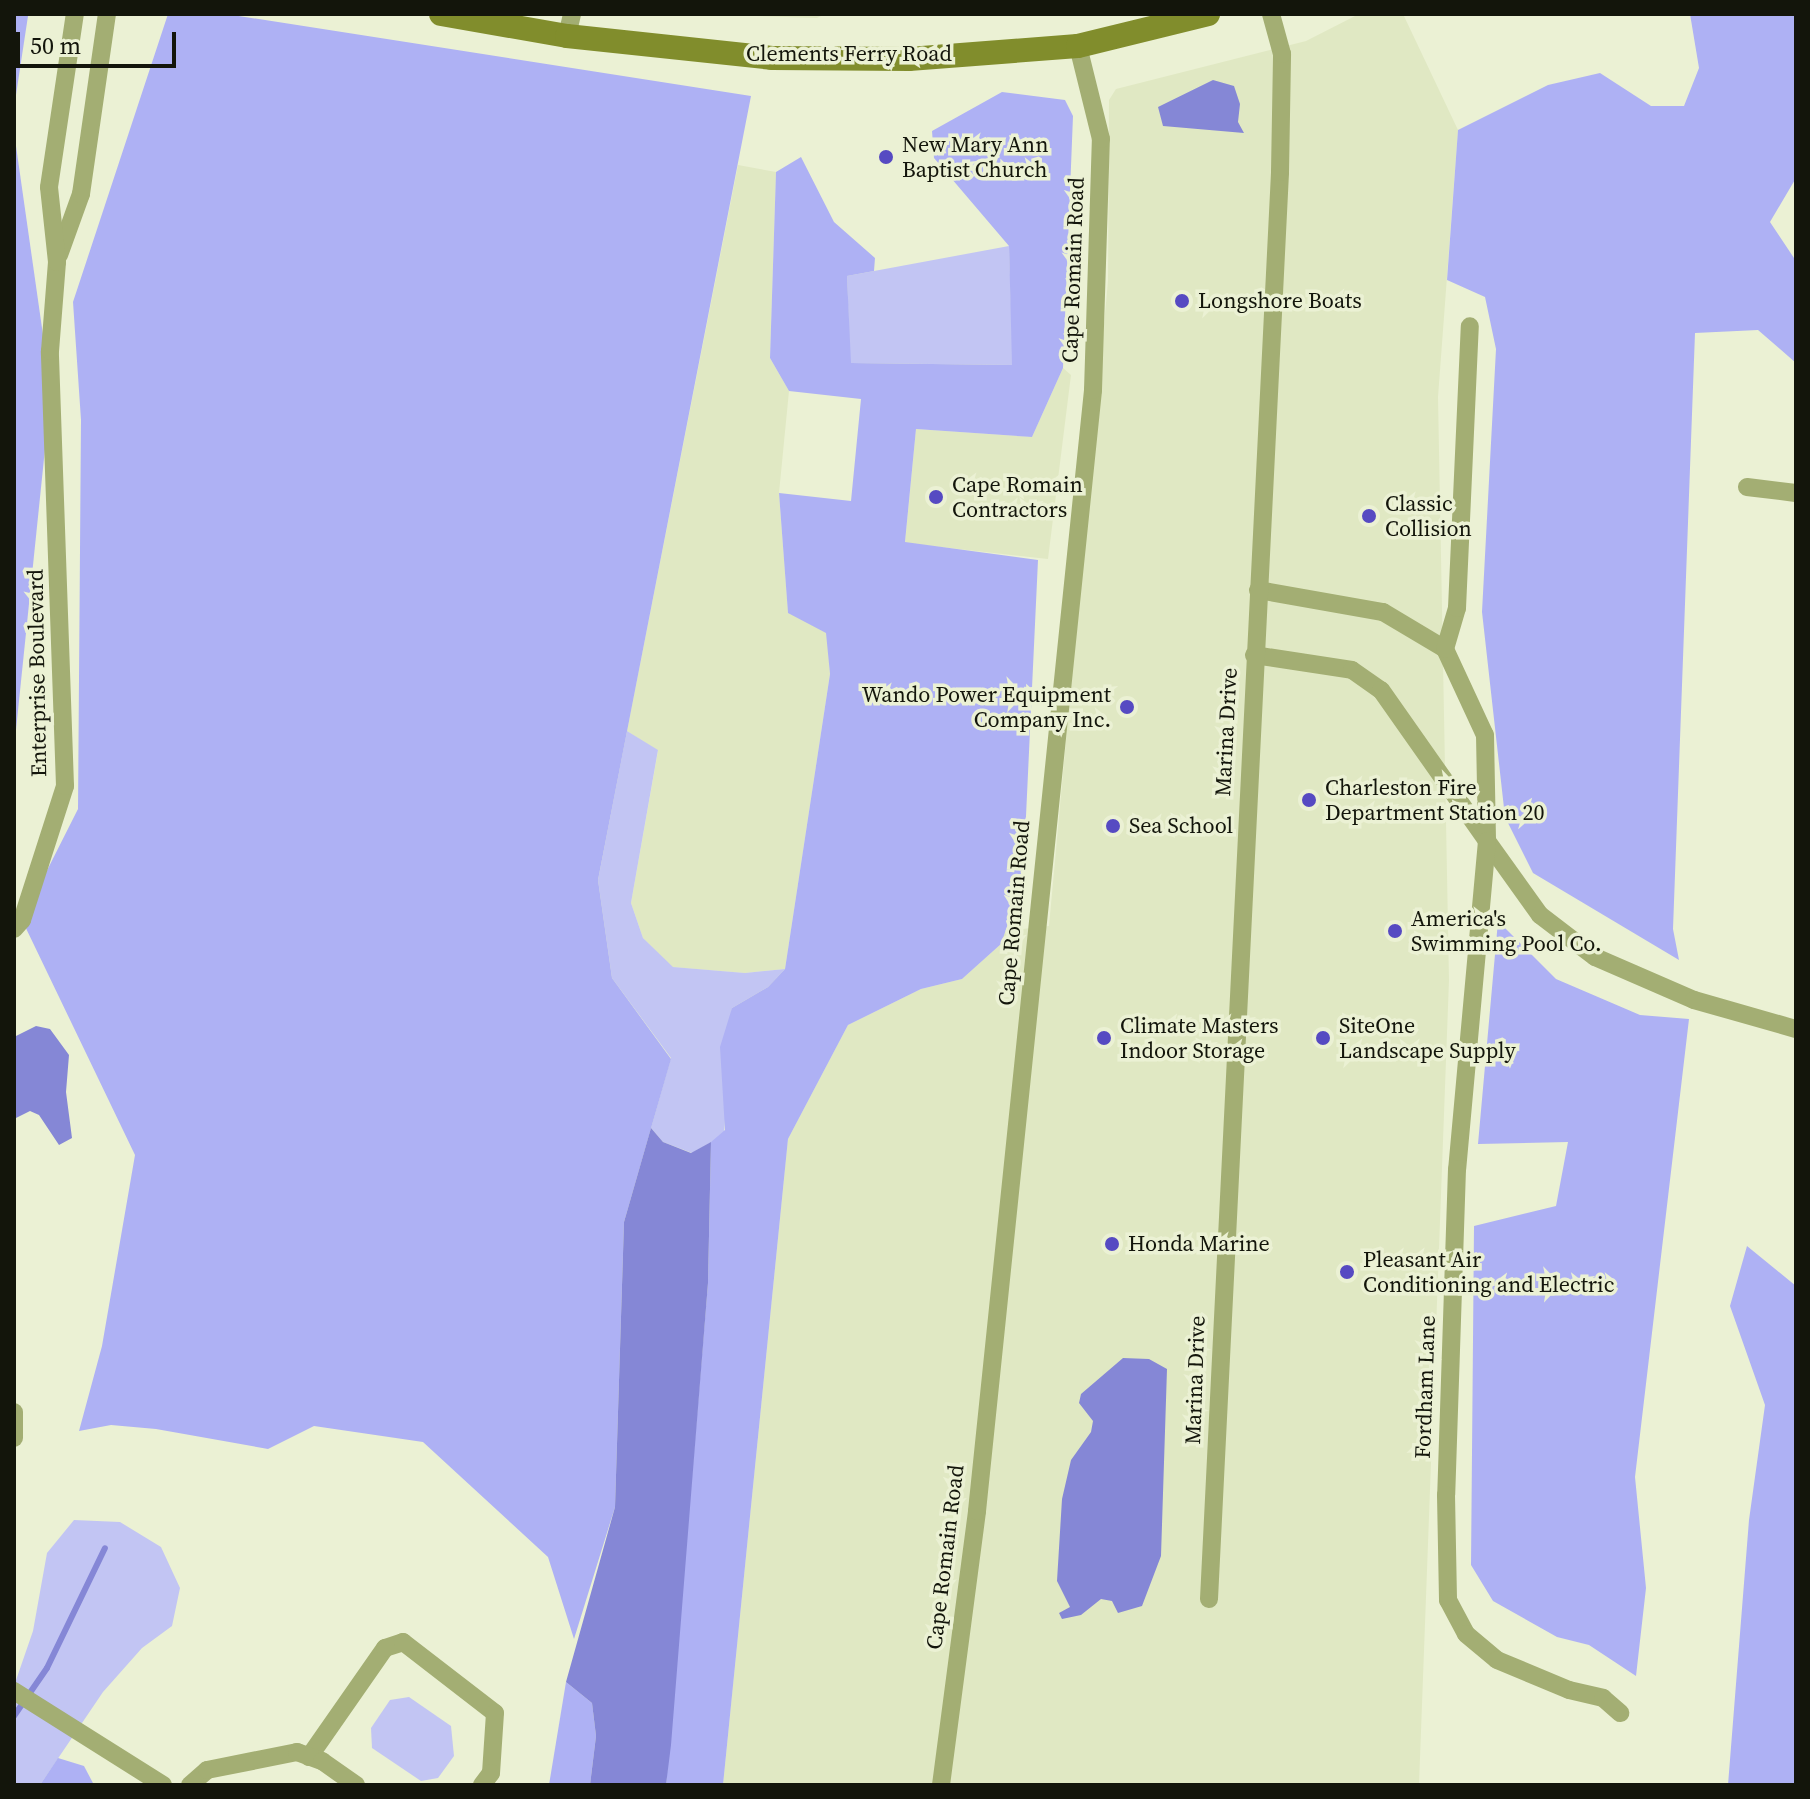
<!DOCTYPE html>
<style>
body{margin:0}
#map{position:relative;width:1810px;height:1799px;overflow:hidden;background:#ebf1d4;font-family:"Source Serif 4",serif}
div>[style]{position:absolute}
.built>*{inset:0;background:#e0e8c3}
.green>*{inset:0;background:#c2c5f3}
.forest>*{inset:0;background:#aeb1f4}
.water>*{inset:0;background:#8587d6}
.stream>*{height:6px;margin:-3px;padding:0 3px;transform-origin:3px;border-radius:3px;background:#8587d6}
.street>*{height:18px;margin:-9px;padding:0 9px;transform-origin:9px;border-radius:9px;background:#a3ae73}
.secondary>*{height:24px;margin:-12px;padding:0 12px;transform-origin:12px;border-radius:12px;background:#818d2c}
.dots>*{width:22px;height:22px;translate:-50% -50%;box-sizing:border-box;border:4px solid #ebf1d4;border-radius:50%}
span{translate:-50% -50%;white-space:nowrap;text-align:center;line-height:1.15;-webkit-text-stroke:7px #ebf1d4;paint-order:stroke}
.street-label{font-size:22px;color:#13150b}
.poi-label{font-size:22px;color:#13150b}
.left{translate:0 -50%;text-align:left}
.right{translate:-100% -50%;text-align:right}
.frame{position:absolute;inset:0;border:16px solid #13150b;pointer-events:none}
.scale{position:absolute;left:16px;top:32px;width:160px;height:36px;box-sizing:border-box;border:4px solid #13150b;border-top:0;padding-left:10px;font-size:24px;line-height:28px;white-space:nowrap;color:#13150b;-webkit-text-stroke:6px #ebf1d4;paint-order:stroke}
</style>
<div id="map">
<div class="built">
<i style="clip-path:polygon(689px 14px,825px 14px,817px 18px)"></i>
<i style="clip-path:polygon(1359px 14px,1403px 14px,1458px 130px,1438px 397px,1449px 980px,1419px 1785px,723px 1785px,788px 1139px,848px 1025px,921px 989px,962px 979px,1001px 944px,1005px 931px,1049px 926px,1108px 281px,1109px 100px,1116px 89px,1306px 41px)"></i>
<i style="clip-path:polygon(738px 165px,776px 172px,770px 358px,789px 391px,779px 493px,788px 612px,827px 633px,830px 674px,785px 969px,745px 973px,672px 967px,643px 938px,631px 903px,658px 751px,627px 731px)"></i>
<i style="clip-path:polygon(1063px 368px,1071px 375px,1048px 559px,905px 543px,916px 429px,1032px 437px)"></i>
</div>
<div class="green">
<i style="clip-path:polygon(1009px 246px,1013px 365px,850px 363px,847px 276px)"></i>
<i style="clip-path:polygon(627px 731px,658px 750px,631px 903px,643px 938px,673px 967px,745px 973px,785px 969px,768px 987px,732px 1008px,724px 1135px,692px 1153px,663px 1142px,651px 1128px,671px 1058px,612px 978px,598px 880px)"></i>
<i style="clip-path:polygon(74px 1520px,120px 1522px,161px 1547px,180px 1588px,172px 1626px,142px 1648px,103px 1692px,40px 1785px,14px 1785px,14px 1686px,33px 1631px,47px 1553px)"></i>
<i style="clip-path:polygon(409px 1697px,451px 1726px,454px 1756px,438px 1778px,421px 1781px,372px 1748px,371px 1728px,390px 1700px)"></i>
</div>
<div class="forest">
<i style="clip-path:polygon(14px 14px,28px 16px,14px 108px)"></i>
<i style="clip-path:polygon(168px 14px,226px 14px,751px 96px,598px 880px,612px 978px,671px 1059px,624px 1222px,615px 1507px,574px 1639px,548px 1557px,423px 1442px,314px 1426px,268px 1449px,156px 1429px,111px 1425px,79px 1431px,102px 1346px,135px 1155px,22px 920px,78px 809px,81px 420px,73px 302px)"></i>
<i style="clip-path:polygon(1690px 14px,1796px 14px,1796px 178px,1770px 222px,1796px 261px,1796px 363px,1758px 330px,1695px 333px,1673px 929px,1679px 960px,1533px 873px,1505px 817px,1482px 612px,1496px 349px,1485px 297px,1447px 280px,1458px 130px,1548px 85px,1600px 73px,1651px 106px,1684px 106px,1699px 68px)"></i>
<i style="clip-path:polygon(1002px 92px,1065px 100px,1073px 116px,1063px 368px,1032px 437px,916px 429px,905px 542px,1038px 560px,1023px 880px,1001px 944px,962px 979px,921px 989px,848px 1025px,788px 1139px,723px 1785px,666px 1785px,708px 1283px,711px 1142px,725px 1130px,720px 1047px,732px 1008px,768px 987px,785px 969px,830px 674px,826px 633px,788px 613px,779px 493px,851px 501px,861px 399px,789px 391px,770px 358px,776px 172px,801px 157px,834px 222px,875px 258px,874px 271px,847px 276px,851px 363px,1012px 365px,1009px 246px,934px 158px,932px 131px)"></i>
<i style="clip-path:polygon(14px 132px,51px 391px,14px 749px)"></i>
<i style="clip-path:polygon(1498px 921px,1556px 979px,1640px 1015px,1689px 1019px,1635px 1477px,1646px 1588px,1636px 1676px,1589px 1645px,1557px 1637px,1493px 1601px,1471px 1565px,1474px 1226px,1556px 1206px,1568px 1142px,1478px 1144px)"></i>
<i style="clip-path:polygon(1747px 1246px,1796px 1286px,1796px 1785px,1728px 1785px,1749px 1520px,1765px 1405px,1730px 1306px)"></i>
<i style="clip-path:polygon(566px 1682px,592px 1703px,596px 1736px,590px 1785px,549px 1785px)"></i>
<i style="clip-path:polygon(58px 1758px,84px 1766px,94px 1785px,40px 1785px)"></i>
</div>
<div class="water">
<i style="clip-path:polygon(1213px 80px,1234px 86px,1240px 104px,1238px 122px,1244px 133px,1163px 126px,1158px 107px)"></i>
<i style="clip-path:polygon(36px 1026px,50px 1029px,69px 1055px,66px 1092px,72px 1138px,59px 1145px,39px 1115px,30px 1111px,14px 1119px,14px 1037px)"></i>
<i style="clip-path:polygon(651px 1128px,663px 1142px,691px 1153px,711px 1142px,708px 1283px,671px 1745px,666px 1785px,590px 1785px,596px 1736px,592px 1703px,566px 1682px,615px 1507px,624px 1222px)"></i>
<i style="clip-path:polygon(1123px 1358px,1149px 1359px,1167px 1369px,1161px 1556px,1142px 1606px,1118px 1613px,1112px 1601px,1101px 1599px,1081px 1615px,1062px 1619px,1059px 1613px,1070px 1607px,1057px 1581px,1062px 1499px,1071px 1460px,1091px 1432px,1093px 1421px,1079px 1403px,1081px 1394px)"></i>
</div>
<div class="stream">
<i style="left:14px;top:1716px;width:58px;rotate:-55.5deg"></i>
<i style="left:47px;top:1668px;width:133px;rotate:-64.2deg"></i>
</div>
<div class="street">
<i style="left:567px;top:36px;width:23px;rotate:-77deg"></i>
<i style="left:59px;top:255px;width:65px;rotate:-70.2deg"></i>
<i style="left:81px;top:194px;width:182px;rotate:-81.8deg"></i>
<i style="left:1747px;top:487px;width:49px;rotate:7deg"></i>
<i style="left:1258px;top:590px;width:127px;rotate:10deg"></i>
<i style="left:1383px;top:612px;width:72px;rotate:30.8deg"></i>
<i style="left:1445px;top:649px;width:95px;rotate:65.1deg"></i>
<i style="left:1485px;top:735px;width:106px;rotate:88.9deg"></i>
<i style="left:1487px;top:841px;width:91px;rotate:54.4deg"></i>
<i style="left:1540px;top:915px;width:69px;rotate:37.4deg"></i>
<i style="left:1595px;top:957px;width:108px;rotate:23.5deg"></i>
<i style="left:1694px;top:1000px;width:106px;rotate:15.9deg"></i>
<i style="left:1445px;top:649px;width:43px;rotate:-73.7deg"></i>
<i style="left:1457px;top:608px;width:282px;rotate:-87.4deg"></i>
<i style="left:1254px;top:655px;width:99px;rotate:8.7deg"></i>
<i style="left:1352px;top:670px;width:35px;rotate:35deg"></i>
<i style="left:1381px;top:690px;width:184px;rotate:54.9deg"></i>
<i style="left:1487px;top:841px;width:329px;rotate:95.2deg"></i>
<i style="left:1457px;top:1169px;width:326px;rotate:91.9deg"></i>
<i style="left:1446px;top:1495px;width:105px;rotate:88.9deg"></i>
<i style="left:1448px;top:1600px;width:38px;rotate:62deg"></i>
<i style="left:1466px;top:1634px;width:40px;rotate:40deg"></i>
<i style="left:1497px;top:1660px;width:78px;rotate:22.6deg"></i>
<i style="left:1569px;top:1690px;width:35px;rotate:13deg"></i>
<i style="left:1603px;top:1698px;width:23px;rotate:41deg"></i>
<i style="left:14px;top:929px;width:12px;rotate:-48deg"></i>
<i style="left:22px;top:920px;width:141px;rotate:-72.2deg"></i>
<i style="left:65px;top:786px;width:435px;rotate:-92deg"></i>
<i style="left:50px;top:351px;width:89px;rotate:-85.5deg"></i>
<i style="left:57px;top:262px;width:75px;rotate:-96.1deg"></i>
<i style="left:49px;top:187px;width:175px;rotate:-81.5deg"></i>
<i style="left:14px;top:1412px;width:26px;rotate:90deg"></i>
<i style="left:1209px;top:1599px;width:1429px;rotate:-87.15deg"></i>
<i style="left:1280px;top:172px;width:118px;rotate:-89deg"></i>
<i style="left:1282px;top:54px;width:41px;rotate:-105.4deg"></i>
<i style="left:14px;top:1691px;width:176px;rotate:32.2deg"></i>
<i style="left:309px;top:1757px;width:133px;rotate:-55.1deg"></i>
<i style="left:385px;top:1648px;width:19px;rotate:-18deg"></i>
<i style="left:403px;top:1642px;width:116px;rotate:37.7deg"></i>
<i style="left:495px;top:1713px;width:60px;rotate:93.8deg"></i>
<i style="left:491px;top:1773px;width:15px;rotate:127deg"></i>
<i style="left:190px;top:1785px;width:23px;rotate:-41deg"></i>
<i style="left:207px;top:1770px;width:92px;rotate:-11.3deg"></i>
<i style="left:297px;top:1752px;width:27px;rotate:20deg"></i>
<i style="left:322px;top:1761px;width:42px;rotate:35.2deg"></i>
<i style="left:941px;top:1785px;width:276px;rotate:-82.5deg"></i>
<i style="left:977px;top:1511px;width:1127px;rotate:-84.09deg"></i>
<i style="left:1093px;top:390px;width:251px;rotate:-88.2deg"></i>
<i style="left:1101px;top:139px;width:96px;rotate:-103.9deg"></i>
</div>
<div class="secondary">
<i style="left:441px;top:14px;width:128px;rotate:9.9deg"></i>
<i style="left:567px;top:36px;width:206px;rotate:6.1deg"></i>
<i style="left:772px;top:58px;width:137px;rotate:0.4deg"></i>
<i style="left:909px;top:59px;width:169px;rotate:-4.4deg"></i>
<i style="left:1078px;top:46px;width:134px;rotate:-13.8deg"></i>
</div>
<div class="dots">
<i style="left:886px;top:157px;background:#564ac2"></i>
<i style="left:1182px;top:301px;background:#564ac2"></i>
<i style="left:936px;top:497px;background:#564ac2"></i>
<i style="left:1369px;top:516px;background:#564ac2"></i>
<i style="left:1127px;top:707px;background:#564ac2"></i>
<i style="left:1309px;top:800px;background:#564ac2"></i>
<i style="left:1113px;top:826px;background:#564ac2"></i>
<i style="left:1395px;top:931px;background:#564ac2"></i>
<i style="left:1104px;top:1038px;background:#564ac2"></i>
<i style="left:1323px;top:1038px;background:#564ac2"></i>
<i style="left:1112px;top:1244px;background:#564ac2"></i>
<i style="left:1347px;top:1272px;background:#564ac2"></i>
</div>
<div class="street-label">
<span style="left:849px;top:54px">Clements Ferry Road</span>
<span style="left:1073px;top:270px;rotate:-88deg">Cape Romain Road</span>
<span style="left:37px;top:673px;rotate:-91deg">Enterprise Boulevard</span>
<span style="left:1226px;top:732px;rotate:-87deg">Marina Drive</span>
<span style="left:1014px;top:913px;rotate:-85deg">Cape Romain Road</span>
<span style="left:1195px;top:1380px;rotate:-88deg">Marina Drive</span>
<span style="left:1425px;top:1387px;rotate:-88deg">Fordham Lane</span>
<span style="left:945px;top:1557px;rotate:-83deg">Cape Romain Road</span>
</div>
<div class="poi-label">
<span class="left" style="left:902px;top:157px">New Mary Ann<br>Baptist Church</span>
<span class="left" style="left:1198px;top:301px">Longshore Boats</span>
<span class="left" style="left:952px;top:497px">Cape Romain<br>Contractors</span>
<span class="left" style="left:1385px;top:516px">Classic<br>Collision</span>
<span class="right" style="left:1111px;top:707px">Wando Power Equipment<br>Company Inc.</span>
<span class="left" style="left:1325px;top:800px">Charleston Fire<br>Department Station 20</span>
<span class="left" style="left:1129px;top:826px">Sea School</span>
<span class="left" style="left:1411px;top:931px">America's<br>Swimming Pool Co.</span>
<span class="left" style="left:1120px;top:1038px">Climate Masters<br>Indoor Storage</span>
<span class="left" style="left:1339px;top:1038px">SiteOne<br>Landscape Supply</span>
<span class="left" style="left:1128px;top:1244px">Honda Marine</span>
<span class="left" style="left:1363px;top:1272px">Pleasant Air<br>Conditioning and Electric</span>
</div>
<div class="frame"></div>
<div class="scale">50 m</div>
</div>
